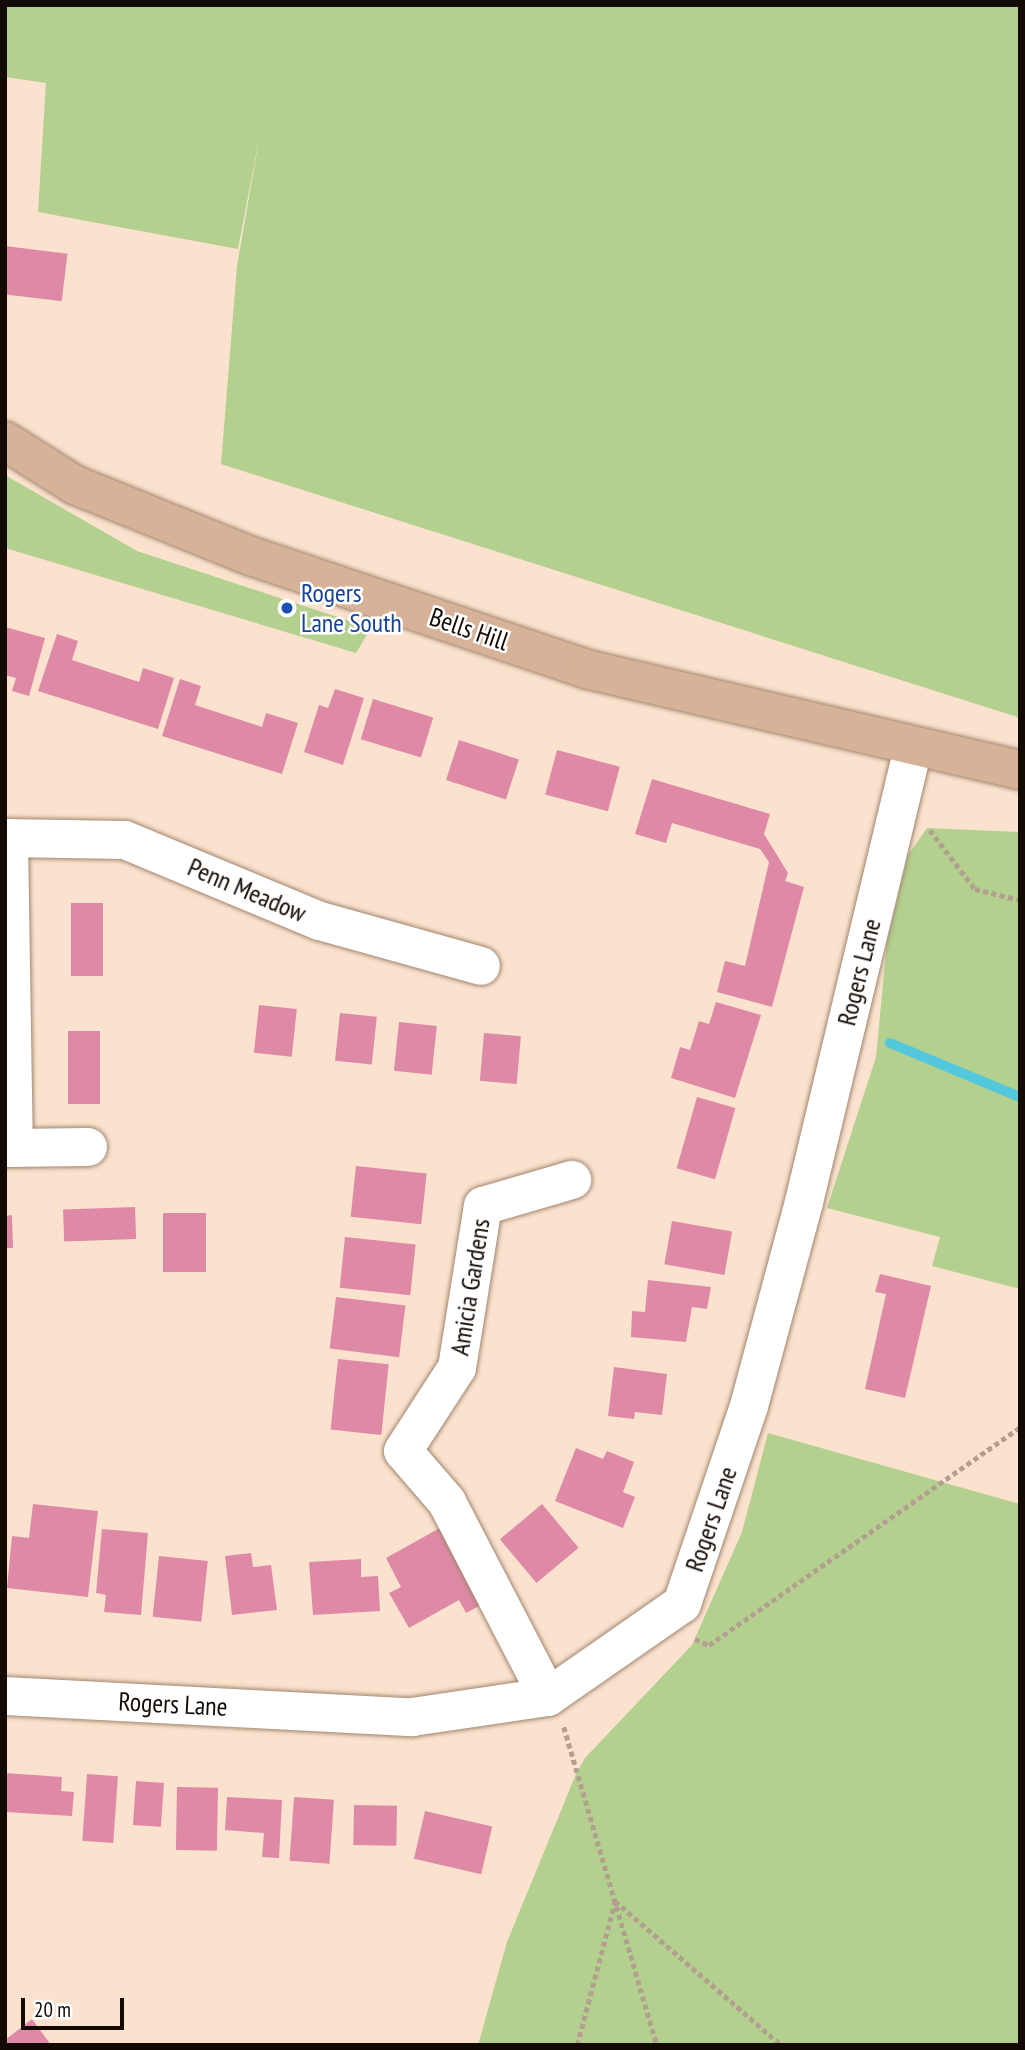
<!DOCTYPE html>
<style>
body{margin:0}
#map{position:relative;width:1025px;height:2050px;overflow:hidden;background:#fae2ce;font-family:"PT Sans Narrow",sans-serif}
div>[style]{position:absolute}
.green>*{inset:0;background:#b3d08f}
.stream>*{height:10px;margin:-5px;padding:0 5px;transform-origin:5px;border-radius:5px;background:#53c8dc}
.building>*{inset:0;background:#de8aa7;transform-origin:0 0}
.path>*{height:4.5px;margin-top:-2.25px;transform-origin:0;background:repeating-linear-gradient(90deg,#b39f90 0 5px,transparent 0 8.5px)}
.roads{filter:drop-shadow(0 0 2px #a1856e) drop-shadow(0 0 2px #a1856e)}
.minor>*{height:38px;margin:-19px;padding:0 19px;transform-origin:19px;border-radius:19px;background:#fff}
.major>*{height:38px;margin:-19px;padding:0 19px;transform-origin:19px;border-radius:19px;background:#d6b398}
.dots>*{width:19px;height:19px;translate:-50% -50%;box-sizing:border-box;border:4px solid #fff;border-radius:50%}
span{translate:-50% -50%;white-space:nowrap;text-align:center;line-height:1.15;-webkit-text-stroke:5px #fff;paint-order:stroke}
.transit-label{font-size:26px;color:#164399}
.left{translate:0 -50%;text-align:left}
.street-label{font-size:26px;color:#140a04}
.frame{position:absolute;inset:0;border:7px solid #140a04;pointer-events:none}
.scale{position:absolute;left:21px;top:1998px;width:103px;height:32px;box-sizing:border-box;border:4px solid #140a04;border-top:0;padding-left:9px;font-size:21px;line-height:24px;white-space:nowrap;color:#140a04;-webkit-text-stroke:5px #fff;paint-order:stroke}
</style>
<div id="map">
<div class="green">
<i style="clip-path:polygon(5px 5px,1020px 5px,1020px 718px,221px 464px,237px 266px,260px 134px,238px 249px,38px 212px,46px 83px,5px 77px)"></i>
<i style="clip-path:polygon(5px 475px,137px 551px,371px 628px,356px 653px,5px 548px)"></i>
<i style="clip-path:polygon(927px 828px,1020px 832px,1020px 1289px,932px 1266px,940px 1237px,827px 1208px,876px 1057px,887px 942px,908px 855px)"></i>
<i style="clip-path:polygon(768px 1433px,1020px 1504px,1020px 2045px,478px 2045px,507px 1942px,576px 1774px,585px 1758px,692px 1645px,742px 1532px)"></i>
</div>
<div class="stream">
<i style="left:890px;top:1043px;width:141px;rotate:22.6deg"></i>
</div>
<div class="building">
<i style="left:5px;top:246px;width:63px;height:48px;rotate:7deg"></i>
<i style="clip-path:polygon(5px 627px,45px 638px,29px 696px,12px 691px,16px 678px,5px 675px)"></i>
<i style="clip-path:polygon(57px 634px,78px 641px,72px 660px,139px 682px,143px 668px,174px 678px,158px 729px,38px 691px)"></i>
<i style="clip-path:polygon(180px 679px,201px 686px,195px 705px,262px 727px,266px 713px,298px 723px,282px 774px,162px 736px)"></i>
<i style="clip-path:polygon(335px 689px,364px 698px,343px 765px,304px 752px,319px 705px,328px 708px)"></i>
<i style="left:373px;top:699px;width:63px;height:42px;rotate:17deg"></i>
<i style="left:459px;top:740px;width:63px;height:42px;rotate:18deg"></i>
<i style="left:557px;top:750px;width:65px;height:46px;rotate:15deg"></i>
<i style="clip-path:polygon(652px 779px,770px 814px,764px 834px,788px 873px,785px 881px,804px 887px,772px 1007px,717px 992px,725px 961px,745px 966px,769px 862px,760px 849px,672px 823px,666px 843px,635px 834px)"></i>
<i style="left:71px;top:903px;width:32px;height:73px"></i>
<i style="clip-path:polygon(716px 1002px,761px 1015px,735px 1098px,671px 1078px,680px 1047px,690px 1050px,699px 1021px,709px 1024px)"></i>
<i style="left:259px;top:1005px;width:38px;height:48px;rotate:6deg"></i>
<i style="left:340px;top:1013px;width:37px;height:48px;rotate:6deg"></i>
<i style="left:399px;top:1022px;width:38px;height:49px;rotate:6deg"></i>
<i style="left:68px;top:1031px;width:32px;height:73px"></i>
<i style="left:484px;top:1033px;width:37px;height:48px;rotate:5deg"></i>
<i style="left:697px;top:1097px;width:40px;height:74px;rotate:16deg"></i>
<i style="left:356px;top:1166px;width:71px;height:51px;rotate:6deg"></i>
<i style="left:135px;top:1207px;width:32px;height:72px;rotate:88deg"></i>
<i style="left:163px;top:1213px;width:43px;height:59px"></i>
<i style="clip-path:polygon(12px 1215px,13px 1248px,5px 1248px,5px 1216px)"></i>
<i style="left:672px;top:1221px;width:61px;height:44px;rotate:10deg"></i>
<i style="left:345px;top:1237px;width:71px;height:51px;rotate:6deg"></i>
<i style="clip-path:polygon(880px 1274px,931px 1286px,905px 1398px,865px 1389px,886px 1294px,875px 1292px)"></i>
<i style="clip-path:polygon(648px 1280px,711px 1287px,707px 1309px,692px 1307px,686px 1342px,631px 1337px,632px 1311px,645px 1312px)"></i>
<i style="left:336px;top:1297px;width:70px;height:52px;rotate:7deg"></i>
<i style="left:338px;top:1359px;width:51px;height:71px;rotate:6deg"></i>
<i style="clip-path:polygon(614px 1367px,667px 1374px,662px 1415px,635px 1412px,634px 1419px,608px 1416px)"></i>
<i style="clip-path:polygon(576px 1448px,603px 1459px,607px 1451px,634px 1462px,623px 1492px,635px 1497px,623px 1528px,555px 1501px)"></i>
<i style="clip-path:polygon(33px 1504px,98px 1511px,88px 1597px,7px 1588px,12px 1536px,29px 1538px)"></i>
<i style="left:542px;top:1504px;width:57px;height:55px;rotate:50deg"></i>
<i style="clip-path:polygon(447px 1524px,490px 1600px,466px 1613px,459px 1600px,409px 1628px,389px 1593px,401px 1587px,386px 1558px)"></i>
<i style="clip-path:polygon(102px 1529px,148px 1533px,141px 1615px,104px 1612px,106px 1595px,96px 1593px)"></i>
<i style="clip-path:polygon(251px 1553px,253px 1567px,271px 1565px,277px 1610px,232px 1615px,225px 1556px)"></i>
<i style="left:159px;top:1556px;width:49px;height:61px;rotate:6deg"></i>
<i style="clip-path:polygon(361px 1559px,361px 1577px,378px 1576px,380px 1611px,313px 1615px,309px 1562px)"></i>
<i style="clip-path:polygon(5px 1773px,62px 1777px,61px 1791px,74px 1792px,72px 1816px,5px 1812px)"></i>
<i style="left:87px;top:1774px;width:31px;height:67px;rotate:4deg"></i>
<i style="left:136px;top:1781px;width:28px;height:44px;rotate:4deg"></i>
<i style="left:177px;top:1787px;width:41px;height:63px;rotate:1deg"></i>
<i style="clip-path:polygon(227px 1797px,282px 1800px,279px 1858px,262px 1857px,264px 1833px,225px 1830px)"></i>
<i style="left:294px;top:1797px;width:40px;height:64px;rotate:4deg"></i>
<i style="left:354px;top:1805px;width:43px;height:40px;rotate:1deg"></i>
<i style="left:425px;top:1811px;width:69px;height:49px;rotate:13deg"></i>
<i style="clip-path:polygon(32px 2019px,51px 2045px,5px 2045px,5px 2040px)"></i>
</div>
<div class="path">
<i style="left:930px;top:830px;width:74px;rotate:52.7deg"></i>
<i style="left:975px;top:889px;width:46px;rotate:13.7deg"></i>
<i style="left:695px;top:1639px;width:15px;rotate:23deg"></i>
<i style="left:709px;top:1645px;width:380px;rotate:-35deg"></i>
<i style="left:564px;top:1727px;width:331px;rotate:73.7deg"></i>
<i style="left:577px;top:2045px;width:149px;rotate:-75.2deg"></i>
<i style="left:615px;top:1901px;width:220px;rotate:40.9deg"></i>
</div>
<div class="roads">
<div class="minor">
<i style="left:5px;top:838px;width:120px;rotate:1deg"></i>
<i style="left:125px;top:840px;width:211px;rotate:22.6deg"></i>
<i style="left:320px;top:921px;width:167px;rotate:15.6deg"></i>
<i style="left:9px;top:838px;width:310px;rotate:89.1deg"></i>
<i style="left:5px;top:1148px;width:83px;rotate:-0.7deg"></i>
<i style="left:5px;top:1696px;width:408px;rotate:3deg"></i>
<i style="left:412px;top:1717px;width:137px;rotate:-8.4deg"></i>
<i style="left:548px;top:1697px;width:163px;rotate:-34.8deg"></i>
<i style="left:682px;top:1604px;width:209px;rotate:-71.3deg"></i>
<i style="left:749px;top:1406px;width:211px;rotate:-74.9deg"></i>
<i style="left:804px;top:1202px;width:468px;rotate:-76.5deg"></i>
<i style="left:548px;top:1697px;width:220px;rotate:-117.4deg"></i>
<i style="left:447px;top:1502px;width:67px;rotate:-130.8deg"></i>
<i style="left:403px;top:1451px;width:99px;rotate:-57deg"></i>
<i style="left:457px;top:1368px;width:164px;rotate:-80.9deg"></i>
<i style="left:483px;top:1206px;width:93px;rotate:-16.3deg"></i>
</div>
<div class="major">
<i style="left:5px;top:441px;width:83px;rotate:32.2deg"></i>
<i style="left:75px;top:485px;width:190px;rotate:22deg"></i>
<i style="left:251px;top:556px;width:354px;rotate:18.6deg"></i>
<i style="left:586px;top:669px;width:446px;rotate:13.1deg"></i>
</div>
</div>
<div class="dots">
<i style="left:287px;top:608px;background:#1a4fb4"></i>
</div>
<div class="transit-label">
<span class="left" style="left:301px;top:608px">Rogers<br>Lane South</span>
</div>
<div class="street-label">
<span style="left:469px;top:629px;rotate:19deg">Bells Hill</span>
<span style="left:247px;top:890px;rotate:23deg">Penn Meadow</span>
<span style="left:859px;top:972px;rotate:-76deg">Rogers Lane</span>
<span style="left:470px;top:1287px;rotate:-81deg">Amicia Gardens</span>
<span style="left:711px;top:1519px;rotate:-71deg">Rogers Lane</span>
<span style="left:173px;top:1704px;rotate:3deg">Rogers Lane</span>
</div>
<div class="frame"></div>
<div class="scale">20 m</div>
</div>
